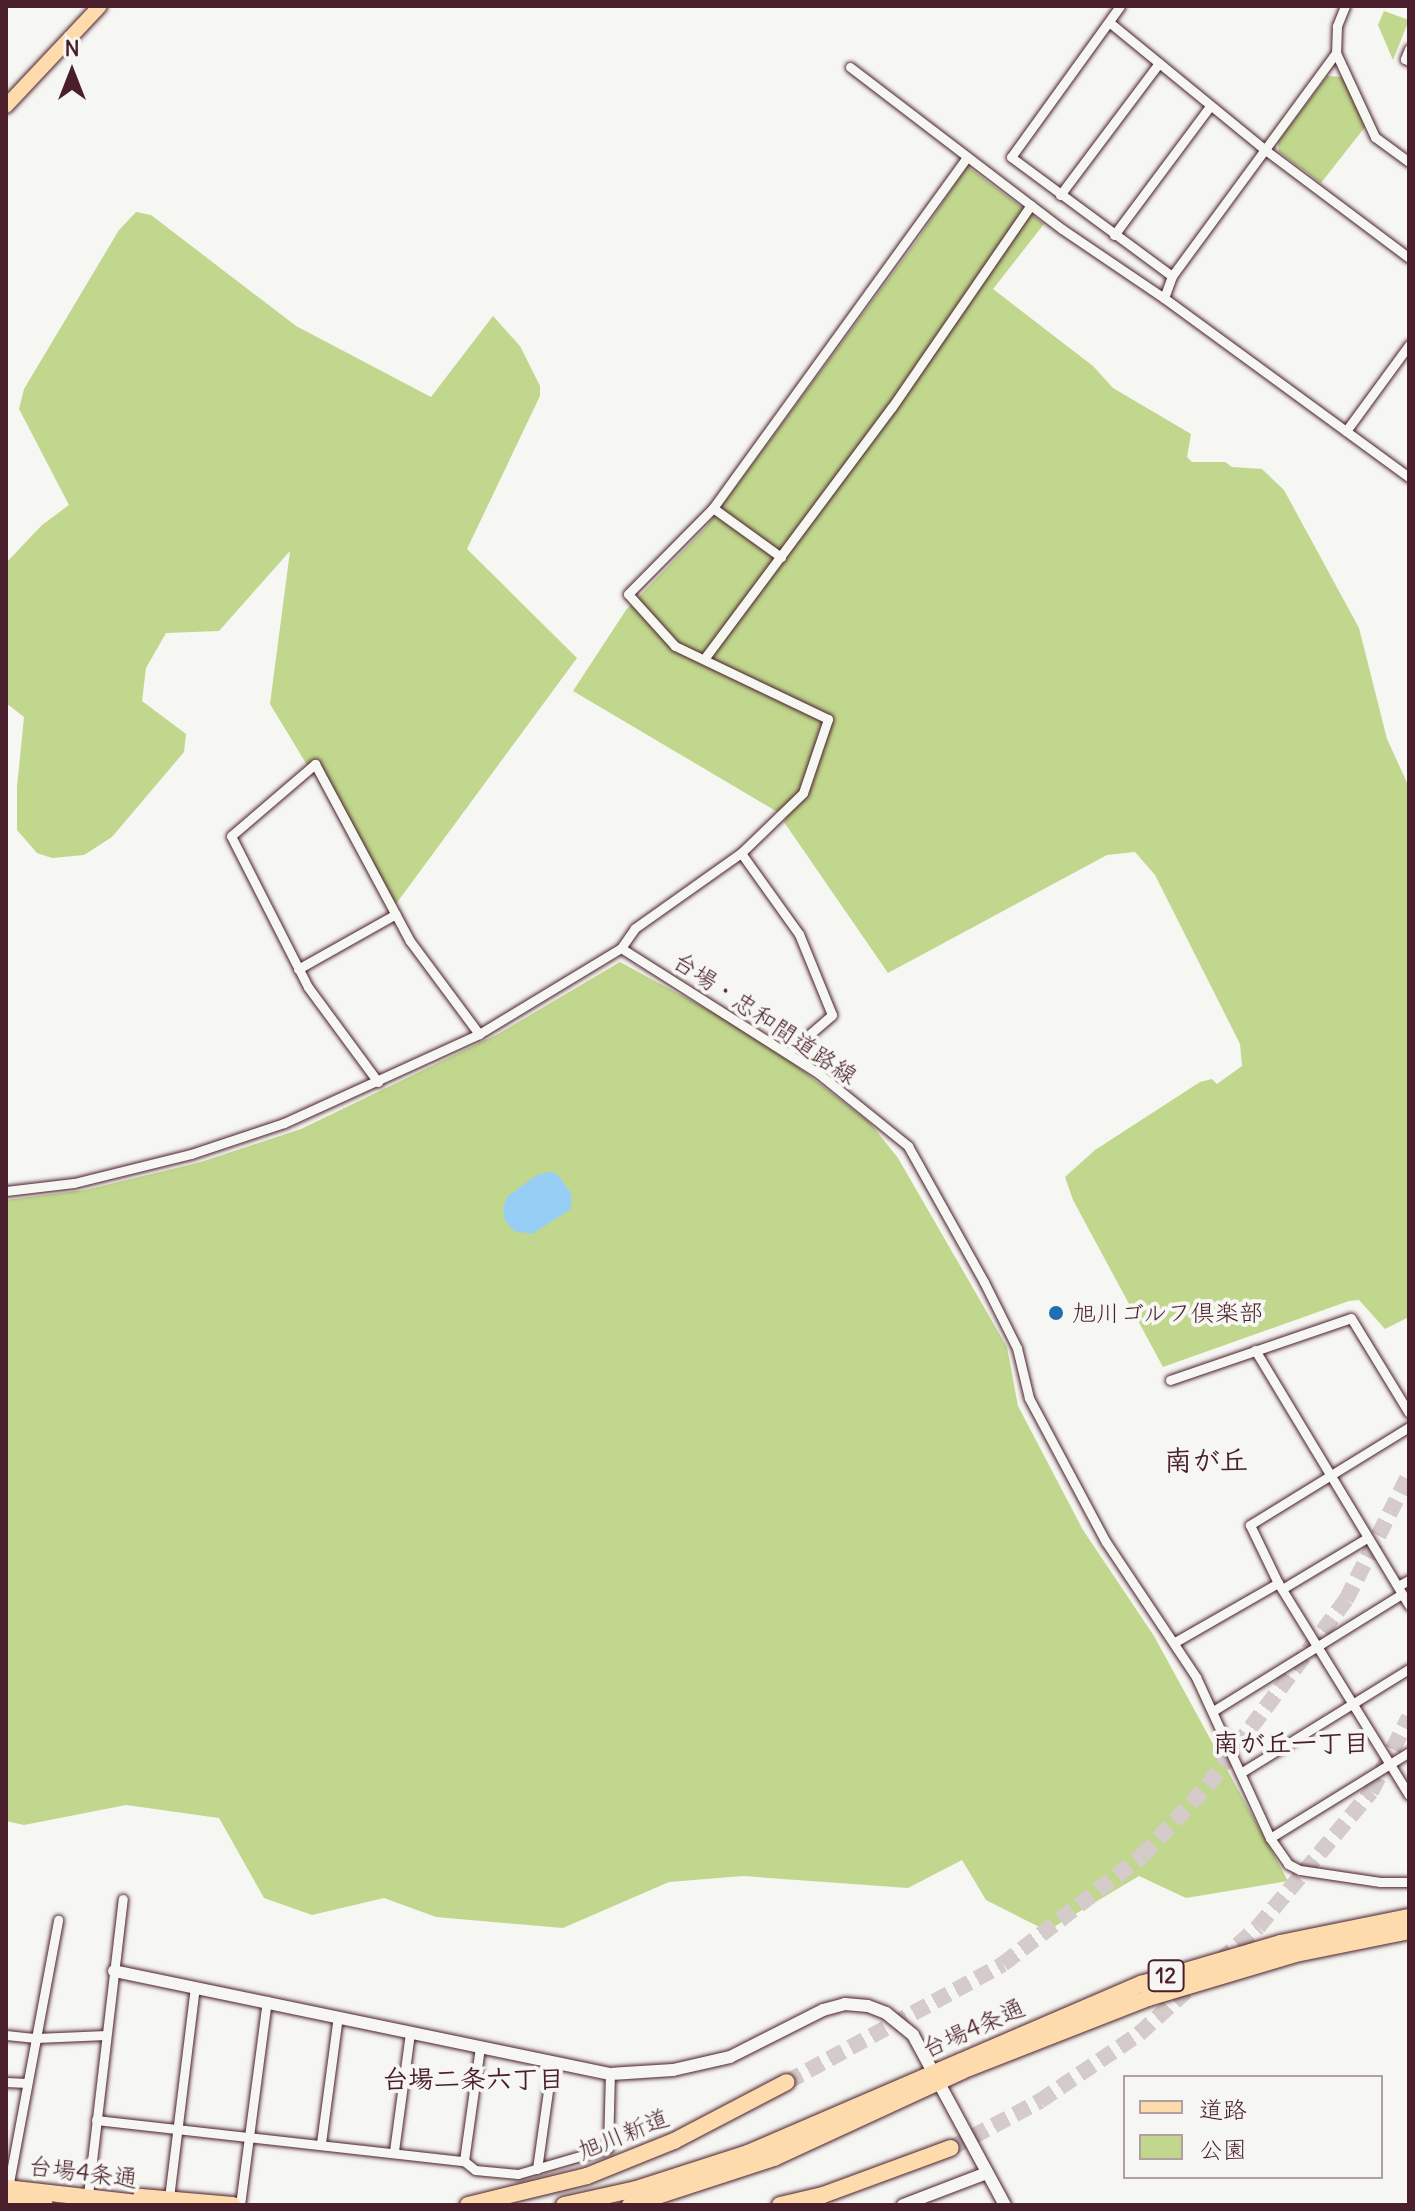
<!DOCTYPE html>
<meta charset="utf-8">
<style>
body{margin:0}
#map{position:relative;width:1415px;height:2211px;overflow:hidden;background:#f6f6f2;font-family:Delius,"Klee One",sans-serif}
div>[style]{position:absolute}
.green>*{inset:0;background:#c1d78d}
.water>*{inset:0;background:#96cef5}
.highway-tunnel>*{height:16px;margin-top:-8px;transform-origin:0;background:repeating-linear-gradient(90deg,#d4cbca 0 16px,transparent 0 24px)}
.roads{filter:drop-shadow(0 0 2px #4a1f2b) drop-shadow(0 0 2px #4a1f2b)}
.street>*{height:9px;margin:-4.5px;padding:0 4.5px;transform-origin:4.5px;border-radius:4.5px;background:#f6f6f2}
.secondary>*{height:12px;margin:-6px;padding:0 6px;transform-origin:6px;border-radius:6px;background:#f6f6f2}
.primary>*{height:14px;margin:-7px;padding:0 7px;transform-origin:7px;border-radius:7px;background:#fedbac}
.highway>*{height:16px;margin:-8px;padding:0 8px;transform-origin:8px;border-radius:8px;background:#fedbac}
.dots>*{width:22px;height:22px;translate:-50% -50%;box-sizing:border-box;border:4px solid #f6f6f2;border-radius:50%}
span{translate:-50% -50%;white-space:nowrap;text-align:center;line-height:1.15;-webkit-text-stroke:8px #f6f6f2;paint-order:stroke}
.shield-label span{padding:2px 6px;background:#f6f6f2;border:2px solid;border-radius:6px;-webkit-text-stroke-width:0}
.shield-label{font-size:22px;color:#4a1f2b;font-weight:700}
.street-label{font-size:24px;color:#4a1f2b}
.poi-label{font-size:24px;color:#4a1f2b}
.left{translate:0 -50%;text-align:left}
.neighbourhood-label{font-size:26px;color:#4a1f2b;font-weight:700}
.quarter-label{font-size:28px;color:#4a1f2b;font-weight:700}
.frame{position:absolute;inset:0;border:8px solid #4a1f2b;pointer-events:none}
.legend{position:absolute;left:1123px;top:2075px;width:260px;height:104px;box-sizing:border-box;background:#f6f6f2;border:2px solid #b1a0a2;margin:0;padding:10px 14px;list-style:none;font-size:24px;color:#4a1f2b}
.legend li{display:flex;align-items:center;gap:16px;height:40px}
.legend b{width:40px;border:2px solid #b1a0a2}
.north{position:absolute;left:32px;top:32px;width:80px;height:80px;-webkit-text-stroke:6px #f6f6f2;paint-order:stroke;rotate:0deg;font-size:22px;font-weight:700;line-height:32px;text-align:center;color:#4a1f2b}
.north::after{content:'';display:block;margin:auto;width:28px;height:36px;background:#4a1f2b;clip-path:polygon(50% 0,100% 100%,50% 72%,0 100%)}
</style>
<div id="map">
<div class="green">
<i style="clip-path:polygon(1384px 11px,1409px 20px,1393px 60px,1378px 25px)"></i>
<i style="clip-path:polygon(1327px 76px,1343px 77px,1365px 127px,1321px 183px,1279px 152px,1278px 142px)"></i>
<i style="clip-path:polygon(967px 166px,1044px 224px,993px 289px,1093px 366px,1113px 388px,1191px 434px,1187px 457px,1192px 462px,1225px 462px,1232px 467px,1262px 469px,1284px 490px,1359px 628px,1387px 739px,1409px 787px,1409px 1317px,1385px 1329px,1359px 1300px,1349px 1301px,1163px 1367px,1073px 1200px,1065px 1177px,1095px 1150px,1200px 1082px,1212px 1079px,1217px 1084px,1242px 1066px,1240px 1044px,1155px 875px,1135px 852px,1107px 855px,888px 973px,784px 822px,786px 817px,573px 691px,626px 610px,706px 527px,918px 239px)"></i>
<i style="clip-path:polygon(136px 212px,151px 215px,296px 326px,431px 397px,493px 316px,520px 346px,540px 386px,540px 396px,467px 549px,577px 658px,393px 908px,316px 764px,307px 765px,270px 704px,290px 551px,219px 631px,166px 633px,146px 668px,142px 701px,186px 734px,184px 752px,112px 837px,84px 855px,52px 858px,37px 853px,17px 830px,17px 787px,24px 717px,6px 703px,6px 563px,42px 525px,69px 505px,19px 409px,24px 389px,119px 230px)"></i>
<i style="clip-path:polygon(620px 962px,762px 1039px,870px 1123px,898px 1158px,1007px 1347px,1018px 1406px,1083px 1530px,1154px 1636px,1288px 1881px,1186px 1898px,1139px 1876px,1047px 1931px,986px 1900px,962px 1860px,908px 1888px,743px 1876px,669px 1882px,563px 1928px,436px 1917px,384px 1898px,312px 1915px,264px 1898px,219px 1818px,126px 1805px,24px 1825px,6px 1821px,6px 1200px,85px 1190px,201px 1162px,301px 1129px,498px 1034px)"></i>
</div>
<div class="water">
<i style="clip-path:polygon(550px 1172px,557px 1174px,571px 1193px,571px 1209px,532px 1234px,514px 1231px,505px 1221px,503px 1208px,508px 1196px,537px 1175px)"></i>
</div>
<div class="highway-tunnel">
<i style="left:1220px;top:1961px;width:51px;rotate:-41.8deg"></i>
<i style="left:1258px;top:1927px;width:176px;rotate:-50.1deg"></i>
<i style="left:1371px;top:1792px;width:84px;rotate:-63.1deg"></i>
<i style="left:787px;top:2082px;width:246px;rotate:-28.6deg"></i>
<i style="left:1003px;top:1964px;width:176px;rotate:-37.8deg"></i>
<i style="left:1142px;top:1856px;width:97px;rotate:-47.1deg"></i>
<i style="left:1208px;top:1785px;width:231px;rotate:-53.3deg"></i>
<i style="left:1346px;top:1600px;width:140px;rotate:-63.3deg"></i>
<i style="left:951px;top:2148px;width:101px;rotate:-27.8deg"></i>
<i style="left:1040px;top:2101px;width:120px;rotate:-34.1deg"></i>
<i style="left:1139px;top:2034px;width:74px;rotate:-42.3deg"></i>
</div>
<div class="roads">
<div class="street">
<i style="left:1120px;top:6px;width:186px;rotate:125.8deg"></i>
<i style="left:1011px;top:157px;width:200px;rotate:36.5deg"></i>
<i style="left:1345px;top:6px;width:22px;rotate:112deg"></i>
<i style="left:1337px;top:26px;width:27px;rotate:92deg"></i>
<i style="left:1336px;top:53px;width:93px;rotate:65.1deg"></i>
<i style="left:1375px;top:137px;width:42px;rotate:36.3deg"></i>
<i style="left:1109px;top:22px;width:200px;rotate:39.3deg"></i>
<i style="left:1264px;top:149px;width:181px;rotate:36.9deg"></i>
<i style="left:1409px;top:49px;width:11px;rotate:112deg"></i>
<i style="left:1405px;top:59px;width:4px;rotate:27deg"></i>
<i style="left:850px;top:67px;width:267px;rotate:37.4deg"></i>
<i style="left:1062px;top:229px;width:123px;rotate:34.1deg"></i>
<i style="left:1164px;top:298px;width:303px;rotate:36.2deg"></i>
<i style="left:1060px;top:195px;width:165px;rotate:-53.1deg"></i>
<i style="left:1114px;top:235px;width:161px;rotate:-53.3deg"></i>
<i style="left:1164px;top:298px;width:23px;rotate:-70deg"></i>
<i style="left:1172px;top:276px;width:277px;rotate:-53.7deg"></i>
<i style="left:1346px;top:431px;width:107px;rotate:-53.8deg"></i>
<i style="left:713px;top:508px;width:84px;rotate:35.8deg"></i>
<i style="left:704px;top:659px;width:314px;rotate:-53.3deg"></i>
<i style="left:892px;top:407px;width:245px;rotate:-55.5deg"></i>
<i style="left:741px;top:853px;width:100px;rotate:54.4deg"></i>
<i style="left:799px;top:934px;width:87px;rotate:67.8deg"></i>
<i style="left:832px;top:1015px;width:58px;rotate:139.2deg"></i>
<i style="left:621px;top:948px;width:233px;rotate:32.4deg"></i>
<i style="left:818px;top:1073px;width:116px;rotate:39deg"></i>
<i style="left:908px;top:1146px;width:156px;rotate:60.8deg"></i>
<i style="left:984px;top:1282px;width:74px;rotate:63.4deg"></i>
<i style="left:1017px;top:1348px;width:51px;rotate:76.5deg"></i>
<i style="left:1029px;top:1398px;width:163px;rotate:61.9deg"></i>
<i style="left:1106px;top:1542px;width:162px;rotate:56.3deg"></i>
<i style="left:1196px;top:1677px;width:177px;rotate:65.3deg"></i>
<i style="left:1270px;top:1838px;width:32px;rotate:55deg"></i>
<i style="left:1288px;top:1864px;width:13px;rotate:27deg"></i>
<i style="left:1300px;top:1870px;width:81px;rotate:8.5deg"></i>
<i style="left:1380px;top:1882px;width:29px"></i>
<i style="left:298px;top:969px;width:112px;rotate:-29.3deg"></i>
<i style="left:378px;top:1082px;width:118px;rotate:-126.4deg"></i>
<i style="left:308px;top:987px;width:169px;rotate:-117deg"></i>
<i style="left:231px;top:836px;width:111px;rotate:-40.6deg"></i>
<i style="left:315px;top:764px;width:201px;rotate:61.8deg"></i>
<i style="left:410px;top:941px;width:116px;rotate:53.4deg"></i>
<i style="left:6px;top:1191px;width:68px;rotate:-6.7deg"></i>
<i style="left:74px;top:1183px;width:121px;rotate:-13.9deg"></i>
<i style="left:191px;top:1154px;width:98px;rotate:-18.4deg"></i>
<i style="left:284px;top:1123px;width:214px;rotate:-24.5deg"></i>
<i style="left:479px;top:1034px;width:166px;rotate:-31.2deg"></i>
<i style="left:621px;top:948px;width:24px;rotate:-55deg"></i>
<i style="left:635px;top:928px;width:130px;rotate:-35.3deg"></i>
<i style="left:741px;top:853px;width:86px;rotate:-44.1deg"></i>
<i style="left:803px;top:793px;width:78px;rotate:-71.3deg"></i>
<i style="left:828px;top:719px;width:170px;rotate:-154.5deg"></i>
<i style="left:675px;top:646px;width:70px;rotate:-132.1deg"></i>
<i style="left:628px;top:594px;width:121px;rotate:-45.3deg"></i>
<i style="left:713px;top:508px;width:433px;rotate:-54.1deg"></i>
<i style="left:1255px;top:1350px;width:298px;rotate:58.9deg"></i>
<i style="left:1170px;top:1380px;width:191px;rotate:-18.9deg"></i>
<i style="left:1351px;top:1318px;width:111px;rotate:58.6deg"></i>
<i style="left:1409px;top:1427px;width:187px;rotate:148.4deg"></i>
<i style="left:1250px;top:1525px;width:64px;rotate:64.2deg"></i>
<i style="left:1278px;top:1583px;width:249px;rotate:58.3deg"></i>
<i style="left:1398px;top:1586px;width:13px;rotate:-29deg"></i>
<i style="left:1282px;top:1589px;width:99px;rotate:-31deg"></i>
<i style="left:1175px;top:1642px;width:119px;rotate:-29.8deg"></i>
<i style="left:1213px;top:1711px;width:222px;rotate:-31.8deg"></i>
<i style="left:1242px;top:1772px;width:196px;rotate:-31.7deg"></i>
<i style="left:1270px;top:1838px;width:163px;rotate:-31.7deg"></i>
<i style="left:6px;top:2035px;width:30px;rotate:6deg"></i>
<i style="left:36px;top:2038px;width:70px;rotate:-2.5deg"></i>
<i style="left:480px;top:2047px;width:115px;rotate:98deg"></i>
<i style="left:464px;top:2161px;width:14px;rotate:39deg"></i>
<i style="left:475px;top:2170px;width:43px;rotate:5.3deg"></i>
<i style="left:518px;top:2174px;width:94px;rotate:-16.1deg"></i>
<i style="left:608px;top:2148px;width:74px;rotate:-88.5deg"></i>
<i style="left:6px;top:2082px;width:21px;rotate:3deg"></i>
<i style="left:96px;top:2120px;width:370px;rotate:6.4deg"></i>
<i style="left:321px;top:2143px;width:128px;rotate:-82.4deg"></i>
<i style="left:394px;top:2151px;width:120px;rotate:-82.3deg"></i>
<i style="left:537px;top:2169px;width:108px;rotate:-82deg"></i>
<i style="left:8px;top:2188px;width:273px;rotate:-79.4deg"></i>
<i style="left:88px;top:2195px;width:298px;rotate:-83.3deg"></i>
<i style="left:169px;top:2198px;width:213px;rotate:-83deg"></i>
<i style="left:240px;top:2205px;width:206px;rotate:-82.5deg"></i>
</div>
<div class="secondary">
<i style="left:114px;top:1971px;width:507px;rotate:11.73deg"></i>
<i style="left:610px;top:2074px;width:63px;rotate:-3.6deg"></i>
<i style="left:673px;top:2070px;width:58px;rotate:-12.8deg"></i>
<i style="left:730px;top:2057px;width:104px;rotate:-26.8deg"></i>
<i style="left:823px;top:2010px;width:23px;rotate:-15deg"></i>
<i style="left:845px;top:2004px;width:23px;rotate:5deg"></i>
<i style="left:868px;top:2006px;width:19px;rotate:21deg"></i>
<i style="left:886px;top:2013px;width:35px;rotate:39deg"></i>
<i style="left:913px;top:2035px;width:193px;rotate:61.6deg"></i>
<i style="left:903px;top:2205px;width:90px;rotate:-20.9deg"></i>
</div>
<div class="primary">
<i style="left:6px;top:106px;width:137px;rotate:-46.8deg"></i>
</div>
<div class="highway">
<i style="left:6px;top:2188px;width:150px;rotate:6.5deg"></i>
<i style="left:141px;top:2197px;width:92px;rotate:5deg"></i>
<i style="left:6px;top:2200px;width:39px;rotate:7deg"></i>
<i style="left:468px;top:2205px;width:122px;rotate:-13.7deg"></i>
<i style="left:587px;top:2176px;width:94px;rotate:-21.9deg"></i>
<i style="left:674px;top:2141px;width:127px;rotate:-27.6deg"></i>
<i style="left:564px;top:2205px;width:74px;rotate:-12.5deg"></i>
<i style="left:636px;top:2189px;width:118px;rotate:-17.8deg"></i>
<i style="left:748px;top:2153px;width:428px;rotate:-23.3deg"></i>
<i style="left:1141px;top:1984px;width:145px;rotate:-16.4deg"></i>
<i style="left:1280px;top:1943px;width:132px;rotate:-11.4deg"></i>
<i style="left:630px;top:2205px;width:151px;rotate:-18.1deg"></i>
<i style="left:774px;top:2158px;width:207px;rotate:-24.8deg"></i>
<i style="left:962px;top:2071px;width:200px;rotate:-21.4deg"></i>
<i style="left:1148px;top:1998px;width:154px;rotate:-16.6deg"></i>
<i style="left:1296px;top:1954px;width:115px;rotate:-11.5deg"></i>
<i style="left:780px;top:2205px;width:44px;rotate:-13.1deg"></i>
<i style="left:823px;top:2195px;width:136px;rotate:-20.2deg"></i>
</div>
</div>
<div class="dots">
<i style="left:1056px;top:1313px;background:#1f6fb2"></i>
</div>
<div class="shield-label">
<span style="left:1166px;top:1976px">12</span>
</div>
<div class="street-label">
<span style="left:765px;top:1018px;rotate:34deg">台場・忠和間道路線</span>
<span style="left:973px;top:2028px;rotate:-24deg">台場4条通</span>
<span style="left:623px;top:2134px;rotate:-22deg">旭川新道</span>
<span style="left:83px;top:2172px;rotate:7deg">台場4条通</span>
</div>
<div class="poi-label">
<span class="left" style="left:1072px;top:1313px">旭川ゴルフ倶楽部</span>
</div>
<div class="neighbourhood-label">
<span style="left:1291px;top:1743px">南が丘一丁目</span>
<span style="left:473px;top:2079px">台場二条六丁目</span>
</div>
<div class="quarter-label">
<span style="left:1206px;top:1460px">南が丘</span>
</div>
<div class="frame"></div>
<ul class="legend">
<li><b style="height:10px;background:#fedbac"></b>道路</li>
<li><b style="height:22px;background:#c1d78d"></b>公園</li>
</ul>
<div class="north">N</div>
</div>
